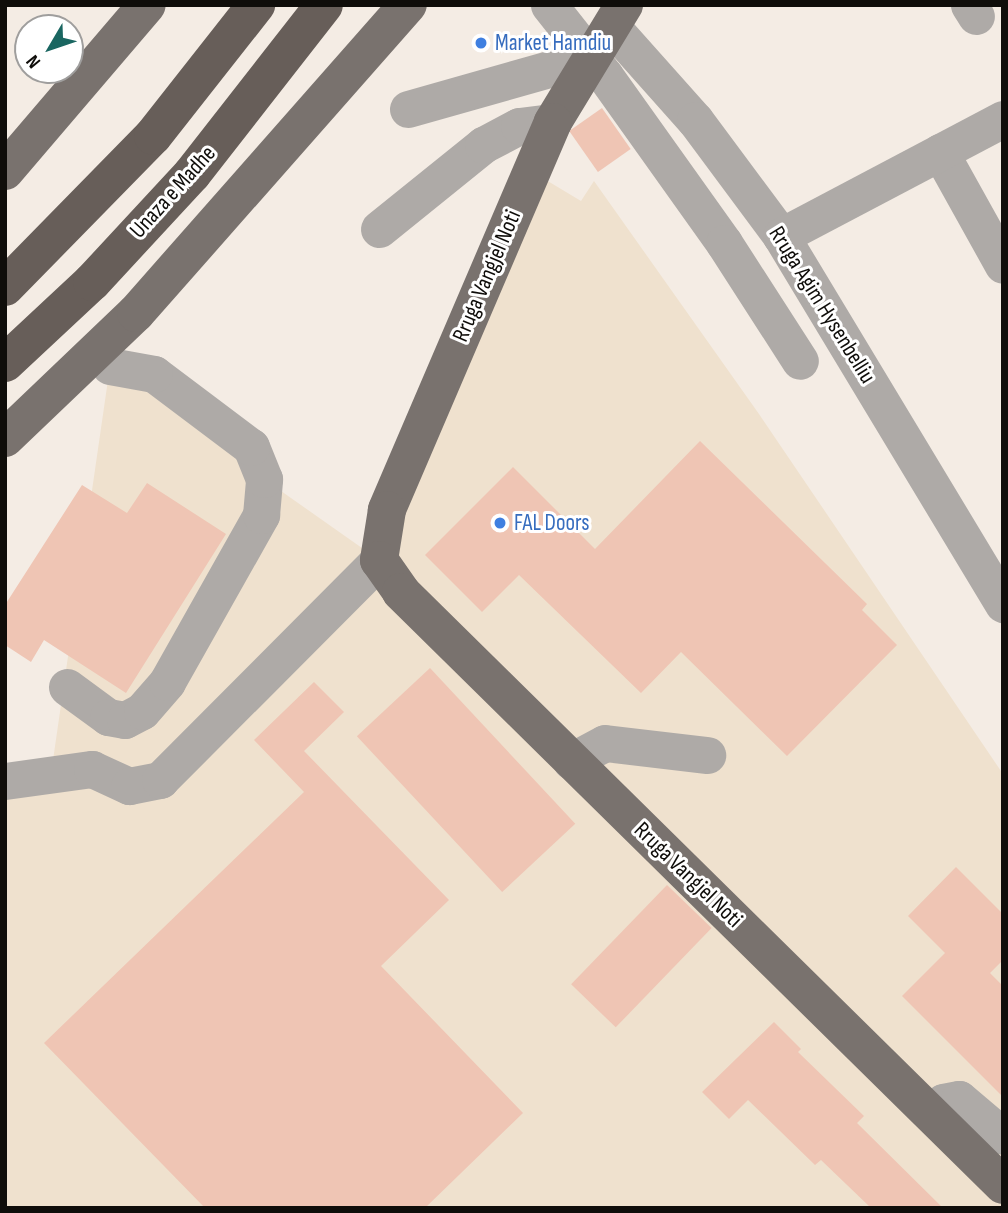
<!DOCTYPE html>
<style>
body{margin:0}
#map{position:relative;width:1008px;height:1213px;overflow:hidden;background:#f4ece4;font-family:"Sofia Sans Condensed",sans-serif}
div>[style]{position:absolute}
.commercial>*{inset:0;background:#efe1ce}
.building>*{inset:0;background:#efc5b4;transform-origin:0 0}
.minor>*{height:37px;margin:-18.5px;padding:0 18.5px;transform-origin:18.5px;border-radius:18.5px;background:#aeaaa7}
.major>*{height:38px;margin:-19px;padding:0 19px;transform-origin:19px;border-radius:19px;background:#79726e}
.highway>*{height:38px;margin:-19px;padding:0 19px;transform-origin:19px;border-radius:19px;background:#675e59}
.dots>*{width:19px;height:19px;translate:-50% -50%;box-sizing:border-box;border:4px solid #fff;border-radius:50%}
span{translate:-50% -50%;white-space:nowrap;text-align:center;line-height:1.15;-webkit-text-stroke:6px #fff;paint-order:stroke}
.shop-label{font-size:23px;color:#366cbe}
.left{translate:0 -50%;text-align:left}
.street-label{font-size:23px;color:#0f0d0a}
.frame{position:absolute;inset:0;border:7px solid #0f0d0a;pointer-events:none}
.north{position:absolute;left:14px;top:14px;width:70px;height:70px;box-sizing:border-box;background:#fff;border:2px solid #9f9e9d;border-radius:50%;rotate:231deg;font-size:19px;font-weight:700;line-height:28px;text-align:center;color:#0f0d0a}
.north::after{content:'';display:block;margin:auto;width:24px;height:32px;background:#1a6661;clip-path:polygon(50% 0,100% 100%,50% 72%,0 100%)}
</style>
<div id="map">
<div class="commercial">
<i style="clip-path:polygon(541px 177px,581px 201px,594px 181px,759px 414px,1003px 774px,1003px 1208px,5px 1208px,5px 789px,51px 774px,110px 366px,154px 374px,264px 479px,379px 560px)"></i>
</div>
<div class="building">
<i style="left:602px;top:108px;width:50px;height:40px;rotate:55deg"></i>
<i style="clip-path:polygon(700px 441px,867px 604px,862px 610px,897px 645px,787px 756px,681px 652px,641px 693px,519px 575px,482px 612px,425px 555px,513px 467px,595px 549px)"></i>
<i style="clip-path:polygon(147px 483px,226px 534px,126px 693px,44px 640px,31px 662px,5px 645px,5px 605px,82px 485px,127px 513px)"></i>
<i style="left:430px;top:668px;width:213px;height:100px;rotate:47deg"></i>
<i style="clip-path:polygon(314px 682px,344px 712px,304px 751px,449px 900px,381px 966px,523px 1113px,425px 1208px,205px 1208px,44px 1043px,304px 792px,254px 740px)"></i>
<i style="clip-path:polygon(956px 867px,1003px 914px,1003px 960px,990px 973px,1003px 986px,1003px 1097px,902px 996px,945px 953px,908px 916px)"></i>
<i style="left:667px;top:885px;width:62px;height:138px;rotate:44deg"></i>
<i style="clip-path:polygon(774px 1022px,801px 1049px,798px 1052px,864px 1116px,857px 1123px,943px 1208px,871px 1208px,821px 1160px,815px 1165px,748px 1100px,729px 1119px,702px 1092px)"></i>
</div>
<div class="minor">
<i style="left:549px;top:5px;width:90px;rotate:51.7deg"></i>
<i style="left:605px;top:76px;width:205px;rotate:54.5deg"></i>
<i style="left:724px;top:243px;width:140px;rotate:57.2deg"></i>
<i style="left:969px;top:5px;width:13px;rotate:58deg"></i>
<i style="left:612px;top:27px;width:125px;rotate:48.3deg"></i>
<i style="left:695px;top:120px;width:144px;rotate:53.4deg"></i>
<i style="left:781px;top:236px;width:430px;rotate:58.9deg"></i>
<i style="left:408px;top:109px;width:191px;rotate:-15.8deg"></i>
<i style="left:940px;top:152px;width:129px;rotate:60.9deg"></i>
<i style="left:379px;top:229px;width:134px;rotate:-38.9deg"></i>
<i style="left:483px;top:145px;width:41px;rotate:-27.8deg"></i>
<i style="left:519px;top:126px;width:34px;rotate:-7deg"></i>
<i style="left:781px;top:236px;width:251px;rotate:-27.8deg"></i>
<i style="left:67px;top:687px;width:51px;rotate:36.2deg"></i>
<i style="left:108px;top:717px;width:17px;rotate:10deg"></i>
<i style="left:125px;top:720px;width:19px;rotate:-28deg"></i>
<i style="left:142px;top:711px;width:38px;rotate:-49deg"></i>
<i style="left:167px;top:682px;width:192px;rotate:-60.6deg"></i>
<i style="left:261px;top:515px;width:36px;rotate:-85deg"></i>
<i style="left:264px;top:479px;width:35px;rotate:-112deg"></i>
<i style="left:251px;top:447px;width:121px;rotate:-143deg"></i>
<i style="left:154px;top:374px;width:45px;rotate:-169.7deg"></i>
<i style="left:571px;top:761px;width:38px;rotate:-28deg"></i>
<i style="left:605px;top:743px;width:103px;rotate:6.7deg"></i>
<i style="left:5px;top:781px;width:88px;rotate:-7.9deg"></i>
<i style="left:92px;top:769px;width:41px;rotate:24.7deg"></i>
<i style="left:129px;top:786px;width:32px;rotate:-11deg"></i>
<i style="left:160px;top:780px;width:310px;rotate:-45.1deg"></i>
<i style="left:933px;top:1116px;width:17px;rotate:-54deg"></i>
<i style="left:943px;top:1102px;width:16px;rotate:-11deg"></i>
<i style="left:959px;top:1099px;width:57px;rotate:40.1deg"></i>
</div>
<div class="major">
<i style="left:624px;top:5px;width:137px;rotate:121.3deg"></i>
<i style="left:553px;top:122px;width:422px;rotate:113.2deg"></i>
<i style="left:387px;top:510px;width:51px;rotate:99.1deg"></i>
<i style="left:379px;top:560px;width:39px;rotate:55deg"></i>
<i style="left:401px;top:592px;width:845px;rotate:44.57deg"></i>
<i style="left:5px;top:171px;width:218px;rotate:-49.5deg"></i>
<i style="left:5px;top:438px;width:181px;rotate:-43.7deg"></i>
<i style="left:136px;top:313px;width:411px;rotate:-48.6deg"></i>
</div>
<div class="highway">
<i style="left:5px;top:287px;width:211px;rotate:-45.6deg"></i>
<i style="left:153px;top:136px;width:167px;rotate:-51.8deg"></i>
<i style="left:5px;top:363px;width:119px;rotate:-43deg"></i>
<i style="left:92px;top:282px;width:147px;rotate:-47.2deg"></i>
<i style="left:192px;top:174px;width:214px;rotate:-52deg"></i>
</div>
<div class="dots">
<i style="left:481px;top:43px;background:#3f7fe0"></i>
<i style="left:500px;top:523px;background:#3f7fe0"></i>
</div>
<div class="shop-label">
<span class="left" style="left:495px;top:43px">Market Hamdiu</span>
<span class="left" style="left:514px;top:523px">FAL Doors</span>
</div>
<div class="street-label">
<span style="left:173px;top:192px;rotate:-48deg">Unaza e Madhe</span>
<span style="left:487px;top:276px;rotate:-67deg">Rruga Vangjel Noti</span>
<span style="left:822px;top:305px;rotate:58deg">Rruga Agim Hysenbelliu</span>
<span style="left:688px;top:875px;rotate:44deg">Rruga Vangjel Noti</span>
</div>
<div class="frame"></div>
<div class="north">N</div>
</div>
